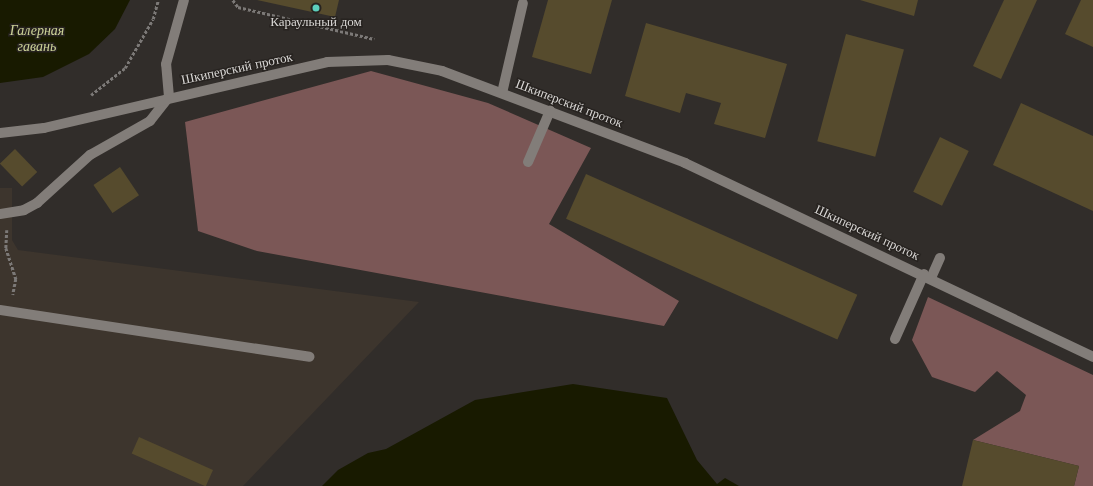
<!DOCTYPE html>
<meta charset="utf-8">
<style>
body{margin:0}
#map{position:relative;width:1093px;height:486px;overflow:hidden;background:#312d2a;font-family:"Libre Baskerville",serif}
div>[style]{position:absolute}
.built>*{inset:0;background:#3d352d}
.forest>*{inset:0;background:#7b5756}
.water>*{inset:0;background:#181a00}
.building>*{inset:0;background:#564b2d;transform-origin:0 0}
.path>*{height:2.5px;margin-top:-1.25px;transform-origin:0;background:repeating-linear-gradient(90deg,#7c7977 0 3px,transparent 0 5px)}
.service>*{height:10px;margin:-5px;padding:0 5px;transform-origin:5px;border-radius:5px;background:#827d79}
.minor>*{height:10px;margin:-5px;padding:0 5px;transform-origin:5px;border-radius:5px;background:#827d79}
.dots>*{width:11px;height:11px;translate:-50% -50%;box-sizing:border-box;border:2px solid #272320;border-radius:50%}
span{translate:-50% -50%;white-space:nowrap;text-align:center;line-height:1.15;-webkit-text-stroke:3px #272320;paint-order:stroke}
.poi-label{font-size:13px;color:#d9d7d5}
.street-label{font-size:13px;color:#d9d7d5}
.water-label{font-size:14px;color:#cdd398;font-style:italic}
</style>
<div id="map">
<div class="built">
<div style="clip-path:polygon(0 188px,12px 188px,12px 240px,18px 250px,419px 302px,243px 486px,0 486px)"></div>
</div>
<div class="forest">
<div style="clip-path:polygon(371px 71px,488px 103px,591px 148px,549px 224px,679px 301px,664px 326px,257px 251px,198px 231px,185px 122px)"></div>
<div style="clip-path:polygon(928px 297px,1093px 375px,1093px 486px,1074px 486px,1079px 466px,973px 440px,1020px 411px,1026px 395px,997px 371px,975px 392px,932px 377px,912px 340px)"></div>
</div>
<div class="water">
<div style="clip-path:polygon(0 0,130px 0,115px 29px,89px 54px,43px 77px,0 83px)"></div>
<div style="clip-path:polygon(573px 384px,667px 398px,697px 460px,717px 484px,725px 478px,739px 486px,322px 486px,338px 470px,368px 453px,386px 449px,475px 400px)"></div>
</div>
<div class="building">
<div style="clip-path:polygon(257px 0,339px 0,335px 17px)"></div>
<div style="clip-path:polygon(548px 0,612px 0,591px 74px,532px 57px)"></div>
<div style="clip-path:polygon(860px 0,918px 0,914px 16px)"></div>
<div style="clip-path:polygon(1004px 0,1037px 0,1001px 79px,973px 66px)"></div>
<div style="clip-path:polygon(1081px 0,1093px 0,1093px 47px,1065px 34px)"></div>
<div style="clip-path:polygon(646px 23px,787px 64px,765px 138px,714px 124px,721px 103px,686px 93px,680px 113px,625px 96px)"></div>
<div style="left:846px;top:34px;width:60px;height:111px;rotate:15deg"></div>
<div style="clip-path:polygon(1021px 103px,1093px 136px,1093px 211px,993px 165px)"></div>
<div style="left:940px;top:137px;width:32px;height:61px;rotate:26deg"></div>
<div style="left:15px;top:149px;width:32px;height:21px;rotate:46deg"></div>
<div style="left:120px;top:167px;width:34px;height:32px;rotate:56deg"></div>
<div style="left:586px;top:174px;width:297px;height:49px;rotate:24deg"></div>
<div style="left:139px;top:437px;width:81px;height:18px;rotate:24deg"></div>
<div style="clip-path:polygon(973px 440px,1079px 466px,1074px 486px,962px 486px)"></div>
</div>
<div class="path">
<div style="left:233px;top:0;width:9px;rotate:54deg"></div>
<div style="left:238px;top:7px;width:140px;rotate:13.2deg"></div>
<div style="left:91px;top:95px;width:43px;rotate:-38.5deg"></div>
<div style="left:125px;top:68px;width:56px;rotate:-60.3deg"></div>
<div style="left:153px;top:19px;width:20px;rotate:-75deg"></div>
<div style="left:7px;top:230px;width:18px;rotate:93deg"></div>
<div style="left:6px;top:248px;width:33px;rotate:72deg"></div>
<div style="left:16px;top:279px;width:16px;rotate:101deg"></div>
</div>
<div class="service">
<div style="left:502px;top:93px;width:92px;rotate:-76.9deg"></div>
<div style="left:528px;top:162px;width:56px;rotate:-66.7deg"></div>
<div style="left:0;top:214px;width:24px;rotate:-9deg"></div>
<div style="left:24px;top:210px;width:15px;rotate:-28deg"></div>
<div style="left:37px;top:203px;width:72px;rotate:-42.2deg"></div>
<div style="left:90px;top:155px;width:69px;rotate:-29.5deg"></div>
<div style="left:150px;top:121px;width:31px;rotate:-52deg"></div>
<div style="left:931px;top:278px;width:22px;rotate:-66deg"></div>
<div style="left:0;top:310px;width:313px;rotate:8.6deg"></div>
<div style="left:895px;top:339px;width:71px;rotate:-66deg"></div>
</div>
<div class="minor">
<div style="left:169px;top:97px;width:33px;rotate:-95deg"></div>
<div style="left:166px;top:64px;width:66px;rotate:-74.3deg"></div>
<div style="left:0;top:133px;width:44px;rotate:-6.5deg"></div>
<div style="left:44px;top:128px;width:291px;rotate:-13.1deg"></div>
<div style="left:327px;top:62px;width:61px;rotate:-1.9deg"></div>
<div style="left:388px;top:60px;width:55px;rotate:11.5deg"></div>
<div style="left:442px;top:71px;width:260px;rotate:20.7deg"></div>
<div style="left:685px;top:163px;width:452px;rotate:25.4deg"></div>
</div>
<div class="dots">
<div style="left:316px;top:8px;background:#5ccebb"></div>
</div>
<div class="poi-label">
<span style="left:316px;top:22px">Караульный дом</span>
</div>
<div class="street-label">
<span style="left:237px;top:69px;rotate:-12deg">Шкиперский проток</span>
<span style="left:569px;top:104px;rotate:21deg">Шкиперский проток</span>
<span style="left:867px;top:233px;rotate:25deg">Шкиперский проток</span>
</div>
<div class="water-label">
<span style="left:37px;top:38px">Галерная<br>гавань</span>
</div>
</div>
